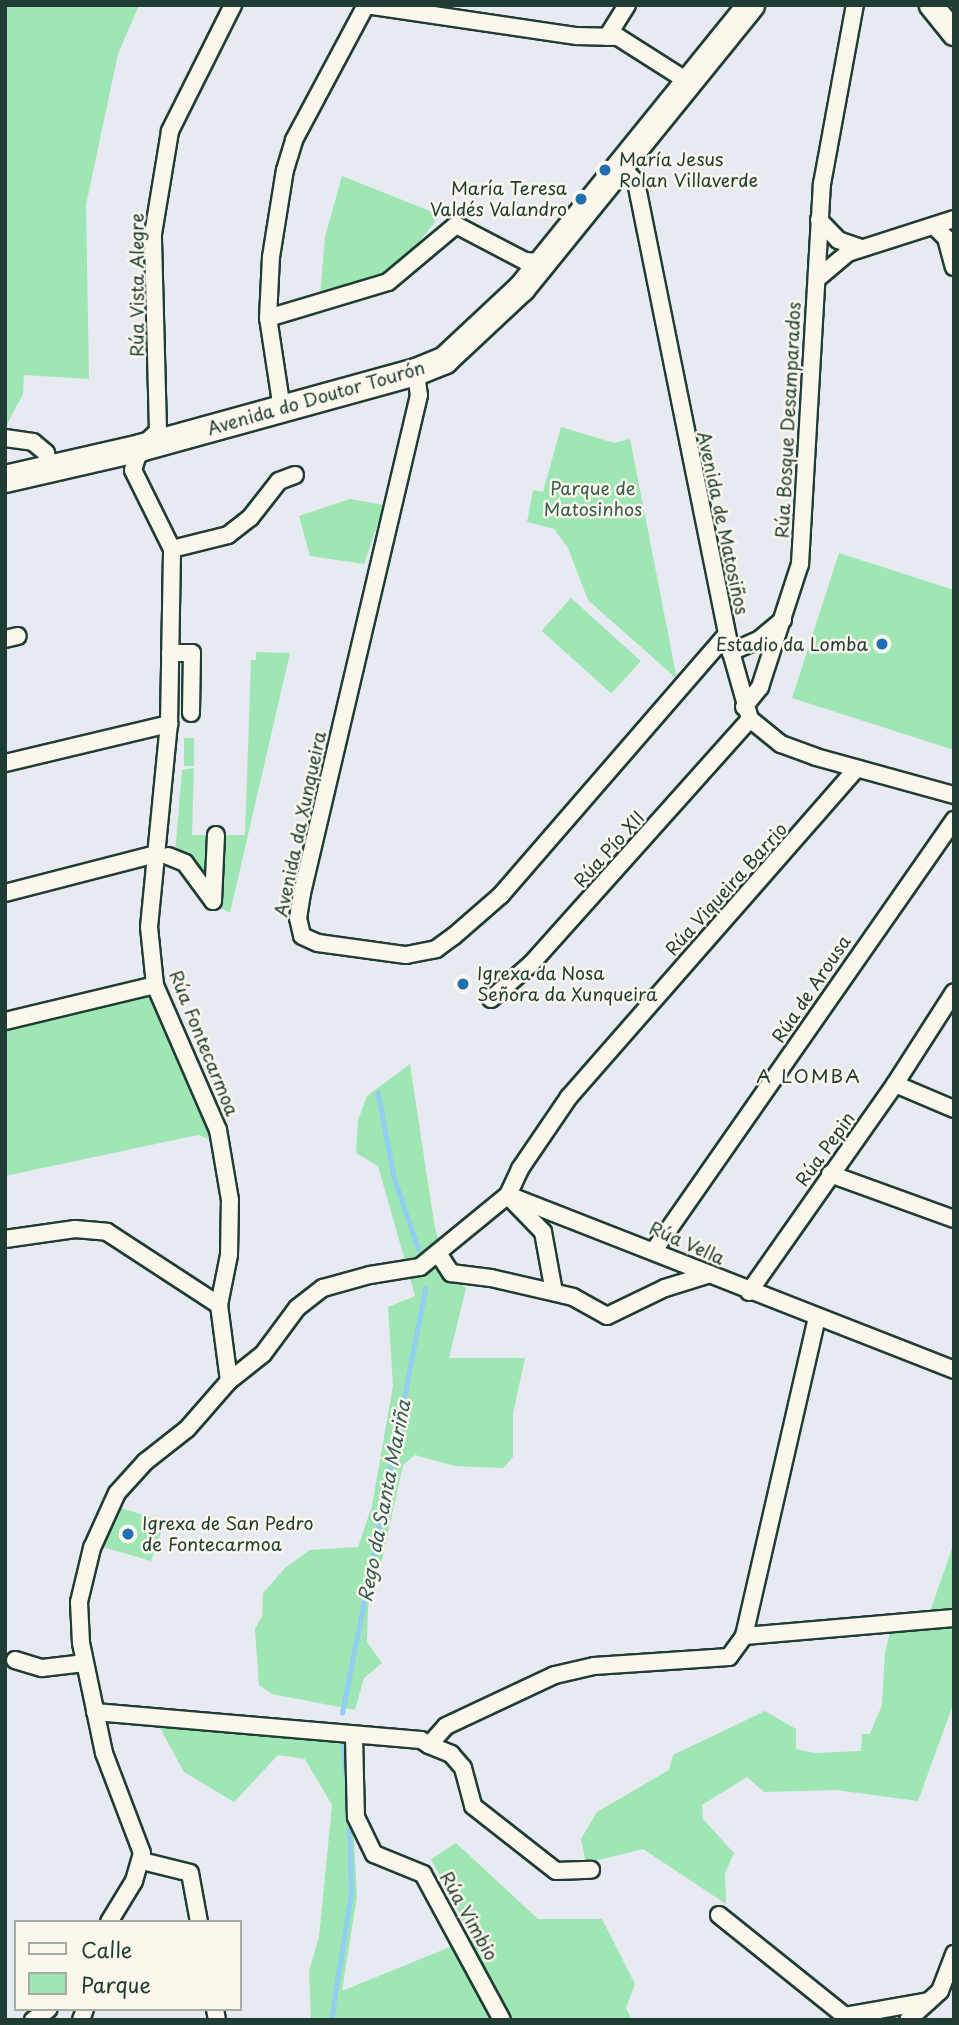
<!DOCTYPE html>
<meta charset="utf-8">
<style>
body{margin:0}
#map{position:relative;width:959px;height:2025px;overflow:hidden;background:#e8eaf1;font-family:"Playpen Sans",sans-serif}
div>[style]{position:absolute}
.green>*{inset:0;background:#9ee6b4;transform-origin:0 0}
.stream>*{height:4.5px;margin:-2.25px;padding:0 2.25px;transform-origin:2.25px;border-radius:2.25px;background:#92cef2}
.roads{filter:drop-shadow(2px 0 #1f3d34) drop-shadow(-2px 0 #1f3d34) drop-shadow(0 2px #1f3d34) drop-shadow(0 -2px #1f3d34)}
.street>*{height:16px;margin:-8px;padding:0 8px;transform-origin:8px;border-radius:8px;background:#fbf7ec}
.secondary>*{height:23px;margin:-11.5px;padding:0 11.5px;transform-origin:11.5px;border-radius:11.5px;background:#fbf7ec}
.primary>*{height:26px;margin:-13px;padding:0 13px;transform-origin:13px;border-radius:13px;background:#fbf7ec}
.dots>*{width:19px;height:19px;translate:-50% -50%;box-sizing:border-box;border:4px solid #fbf7ec;border-radius:50%}
span{translate:-50% -50%;white-space:nowrap;text-align:center;line-height:1.15;-webkit-text-stroke:5px #fbf7ec;paint-order:stroke}
.poi-label{font-size:18px;color:#1f3d34}
.left{translate:0 -50%;text-align:left}
.right{translate:-100% -50%;text-align:right}
.street-label{font-size:18px;color:#1f3d34}
.park-label{font-size:18px;color:#385f4e}
.neighbourhood-label{font-size:19px;color:#1f3d34;letter-spacing:2px}
.water-label{font-size:19px;color:#365a5a;font-style:italic}
.frame{position:absolute;inset:0;border:7px solid #1f3d34;pointer-events:none}
.legend{position:absolute;left:14px;top:1920px;width:228px;height:91px;box-sizing:border-box;background:#fbf7ec;border:2px solid #a3ada2;margin:0;padding:9px 12px;list-style:none;font-size:21px;color:#1f3d34}
.legend li{display:flex;align-items:center;gap:14px;height:35px}
.legend b{width:35px;border:2px solid #a3ada2}
</style>
<div id="map">
<div class="green">
<div style="clip-path:polygon(5px 5px,139px 5px,118px 54px,86px 205px,89px 379px,24px 375px,23px 394px,5px 428px)"></div>
<div style="clip-path:polygon(342px 176px,440px 215px,413px 250px,383px 275px,320px 297px,325px 237px)"></div>
<div style="clip-path:polygon(561px 427px,614px 443px,630px 439px,677px 679px,588px 600px,568px 548px,554px 529px,527px 522px,533px 490px,543px 492px)"></div>
<div style="clip-path:polygon(350px 499px,384px 505px,364px 564px,310px 556px,299px 516px)"></div>
<div style="clip-path:polygon(839px 553px,954px 590px,954px 750px,792px 698px)"></div>
<div style="left:571px;top:598px;width:94px;height:44px;rotate:42deg"></div>
<div style="clip-path:polygon(256px 652px,290px 653px,230px 913px,217px 906px,219px 835px,245px 835px,251px 660px,256px 660px)"></div>
<div style="left:184px;top:738px;width:10px;height:28px"></div>
<div style="clip-path:polygon(194px 768px,192px 835px,213px 835px,210px 894px,175px 854px,182px 770px)"></div>
<div style="clip-path:polygon(155px 985px,221px 1144px,198px 1135px,5px 1176px,5px 1021px)"></div>
<div style="clip-path:polygon(410px 1064px,435px 1229px,451px 1273px,466px 1288px,449px 1358px,525px 1358px,513px 1413px,513px 1457px,503px 1468px,455px 1466px,415px 1455px,403px 1465px,382px 1560px,372px 1574px,368px 1608px,367px 1642px,382px 1663px,364px 1678px,355px 1710px,272px 1694px,259px 1685px,255px 1629px,262px 1616px,263px 1593px,285px 1568px,310px 1550px,358px 1547px,372px 1506px,393px 1386px,388px 1307px,415px 1296px,378px 1166px,356px 1153px,358px 1120px,367px 1096px)"></div>
<div style="clip-path:polygon(115px 1506px,159px 1520px,157px 1524px,163px 1527px,151px 1561px,96px 1545px)"></div>
<div style="clip-path:polygon(954px 1543px,954px 1702px,918px 1801px,836px 1790px,764px 1792px,747px 1777px,702px 1805px,703px 1819px,734px 1853px,725px 1873px,726px 1904px,643px 1849px,586px 1863px,581px 1839px,597px 1812px,669px 1770px,673px 1755px,765px 1711px,796px 1729px,796px 1749px,815px 1753px,861px 1751px,862px 1734px,870px 1734px,882px 1705px,885px 1652px,892px 1624px,927px 1620px)"></div>
<div style="clip-path:polygon(153px 1715px,317px 1733px,349px 1747px,357px 1896px,342px 1991px,472px 1938px,431px 1859px,456px 1843px,538px 1919px,602px 1919px,635px 1984px,626px 2008px,632px 2020px,311px 2020px,309px 1971px,319px 1937px,332px 1805px,305px 1759px,278px 1755px,234px 1802px,184px 1772px)"></div>
</div>
<div class="stream">
<div style="left:378px;top:1092px;width:86px;rotate:79.3deg"></div>
<div style="left:394px;top:1177px;width:75px;rotate:71.3deg"></div>
<div style="left:342px;top:1713px;width:433px;rotate:-78.9deg"></div>
<div style="left:343px;top:1743px;width:50px;rotate:84.3deg"></div>
<div style="left:331px;top:2020px;width:130px;rotate:-81.1deg"></div>
<div style="left:351px;top:1892px;width:76px;rotate:-91.5deg"></div>
</div>
<div class="roads">
<div class="street">
<div style="left:366px;top:5px;width:213px;rotate:8.4deg"></div>
<div style="left:577px;top:36px;width:41px;rotate:1.4deg"></div>
<div style="left:618px;top:37px;width:82px;rotate:32.5deg"></div>
<div style="left:607px;top:37px;width:38px;rotate:-58deg"></div>
<div style="left:619px;top:165px;width:24px;rotate:45deg"></div>
<div style="left:636px;top:182px;width:480px;rotate:78.6deg"></div>
<div style="left:731px;top:652px;width:70px;rotate:74.2deg"></div>
<div style="left:750px;top:719px;width:40px;rotate:39deg"></div>
<div style="left:781px;top:744px;width:37px;rotate:20deg"></div>
<div style="left:816px;top:757px;width:143px;rotate:15.4deg"></div>
<div style="left:819px;top:220px;width:28px;rotate:46deg"></div>
<div style="left:838px;top:240px;width:24px;rotate:19deg"></div>
<div style="left:936px;top:228px;width:14px;rotate:45deg"></div>
<div style="left:946px;top:238px;width:30px;rotate:75deg"></div>
<div style="left:818px;top:278px;width:39px;rotate:-40deg"></div>
<div style="left:848px;top:253px;width:111px;rotate:-17.8deg"></div>
<div style="left:268px;top:318px;width:125px;rotate:-16.7deg"></div>
<div style="left:388px;top:282px;width:89px;rotate:-40deg"></div>
<div style="left:456px;top:225px;width:78px;rotate:27.6deg"></div>
<div style="left:525px;top:261px;width:14px;rotate:4deg"></div>
<div style="left:416px;top:372px;width:23px;rotate:83deg"></div>
<div style="left:419px;top:395px;width:512px;rotate:103.22deg"></div>
<div style="left:302px;top:893px;width:25px;rotate:99deg"></div>
<div style="left:298px;top:918px;width:18px;rotate:77deg"></div>
<div style="left:302px;top:936px;width:17px;rotate:24deg"></div>
<div style="left:318px;top:943px;width:89px;rotate:7.8deg"></div>
<div style="left:406px;top:955px;width:31px;rotate:-11deg"></div>
<div style="left:436px;top:949px;width:22px;rotate:-36deg"></div>
<div style="left:454px;top:936px;width:62px;rotate:-41.1deg"></div>
<div style="left:501px;top:895px;width:345px;rotate:-49.1deg"></div>
<div style="left:282px;top:409px;width:92px;rotate:-98.7deg"></div>
<div style="left:268px;top:318px;width:61px;rotate:-87.2deg"></div>
<div style="left:271px;top:257px;width:88px;rotate:-80.9deg"></div>
<div style="left:285px;top:170px;width:31px;rotate:-73deg"></div>
<div style="left:294px;top:140px;width:153px;rotate:-61.9deg"></div>
<div style="left:5px;top:438px;width:28px;rotate:8deg"></div>
<div style="left:33px;top:442px;width:17px;rotate:40deg"></div>
<div style="left:46px;top:453px;width:14px;rotate:78deg"></div>
<div style="left:172px;top:549px;width:58px;rotate:-14deg"></div>
<div style="left:228px;top:535px;width:28px;rotate:-38deg"></div>
<div style="left:250px;top:518px;width:47px;rotate:-51.9deg"></div>
<div style="left:279px;top:481px;width:17px;rotate:-21deg"></div>
<div style="left:5px;top:639px;width:13px;rotate:-13deg"></div>
<div style="left:731px;top:652px;width:32px;rotate:-24deg"></div>
<div style="left:760px;top:639px;width:30px;rotate:-40deg"></div>
<div style="left:170px;top:653px;width:22px"></div>
<div style="left:192px;top:653px;width:60px;rotate:91deg"></div>
<div style="left:744px;top:707px;width:26px;rotate:-51deg"></div>
<div style="left:760px;top:687px;width:129px;rotate:-72deg"></div>
<div style="left:800px;top:564px;width:381px;rotate:-86.7deg"></div>
<div style="left:822px;top:184px;width:182px;rotate:-79.6deg"></div>
<div style="left:5px;top:763px;width:169px;rotate:-13.4deg"></div>
<div style="left:168px;top:856px;width:18px;rotate:22deg"></div>
<div style="left:185px;top:863px;width:47px;rotate:53.6deg"></div>
<div style="left:213px;top:901px;width:66px;rotate:-87.4deg"></div>
<div style="left:5px;top:893px;width:156px;rotate:-14.5deg"></div>
<div style="left:491px;top:999px;width:53px;rotate:-41.2deg"></div>
<div style="left:531px;top:964px;width:329px;rotate:-48.2deg"></div>
<div style="left:5px;top:1021px;width:154px;rotate:-13.5deg"></div>
<div style="left:895px;top:1084px;width:64px;rotate:23deg"></div>
<div style="left:830px;top:1174px;width:132px;rotate:19.9deg"></div>
<div style="left:508px;top:1195px;width:479px;rotate:21.4deg"></div>
<div style="left:509px;top:1197px;width:49px;rotate:45.8deg"></div>
<div style="left:543px;top:1232px;width:61px;rotate:79.6deg"></div>
<div style="left:5px;top:1239px;width:71px;rotate:-8.1deg"></div>
<div style="left:75px;top:1229px;width:32px;rotate:5deg"></div>
<div style="left:107px;top:1232px;width:134px;rotate:33.1deg"></div>
<div style="left:655px;top:1249px;width:523px;rotate:-55.12deg"></div>
<div style="left:438px;top:1253px;width:24px;rotate:57deg"></div>
<div style="left:451px;top:1273px;width:40px;rotate:7.1deg"></div>
<div style="left:491px;top:1278px;width:84px;rotate:13deg"></div>
<div style="left:573px;top:1297px;width:39px;rotate:29deg"></div>
<div style="left:607px;top:1316px;width:64px;rotate:-25.8deg"></div>
<div style="left:665px;top:1288px;width:47px;rotate:-17.3deg"></div>
<div style="left:749px;top:1292px;width:254px;rotate:-54.9deg"></div>
<div style="left:895px;top:1084px;width:109px;rotate:-57.3deg"></div>
<div style="left:229px;top:1381px;width:43px;rotate:-38.5deg"></div>
<div style="left:263px;top:1354px;width:57px;rotate:-53.5deg"></div>
<div style="left:297px;top:1308px;width:33px;rotate:-38deg"></div>
<div style="left:323px;top:1288px;width:49px;rotate:-15.5deg"></div>
<div style="left:370px;top:1275px;width:51px;rotate:-9.1deg"></div>
<div style="left:420px;top:1267px;width:114px;rotate:-39.3deg"></div>
<div style="left:508px;top:1195px;width:29px;rotate:-65deg"></div>
<div style="left:520px;top:1169px;width:87px;rotate:-55.8deg"></div>
<div style="left:569px;top:1097px;width:436px;rotate:-48.8deg"></div>
<div style="left:744px;top:1636px;width:211px;rotate:-4.9deg"></div>
<div style="left:15px;top:1660px;width:28px;rotate:17deg"></div>
<div style="left:42px;top:1668px;width:43px;rotate:-6.6deg"></div>
<div style="left:95px;top:1712px;width:327px;rotate:4.9deg"></div>
<div style="left:421px;top:1740px;width:9px;rotate:32deg"></div>
<div style="left:429px;top:1745px;width:25px;rotate:-48deg"></div>
<div style="left:446px;top:1726px;width:120px;rotate:-25.1deg"></div>
<div style="left:555px;top:1675px;width:40px;rotate:-13deg"></div>
<div style="left:594px;top:1666px;width:135px;rotate:-3.8deg"></div>
<div style="left:729px;top:1657px;width:26px;rotate:-54deg"></div>
<div style="left:744px;top:1636px;width:326px;rotate:-77.1deg"></div>
<div style="left:354px;top:1737px;width:80px;rotate:88.6deg"></div>
<div style="left:356px;top:1817px;width:41px;rotate:64.1deg"></div>
<div style="left:374px;top:1854px;width:53px;rotate:22.2deg"></div>
<div style="left:423px;top:1874px;width:166px;rotate:61.6deg"></div>
<div style="left:429px;top:1745px;width:24px;rotate:22deg"></div>
<div style="left:451px;top:1754px;width:18px;rotate:49deg"></div>
<div style="left:463px;top:1768px;width:39px;rotate:75deg"></div>
<div style="left:473px;top:1806px;width:105px;rotate:38.1deg"></div>
<div style="left:556px;top:1871px;width:35px;rotate:-2deg"></div>
<div style="left:142px;top:1861px;width:49px;rotate:14deg"></div>
<div style="left:190px;top:1873px;width:50px;rotate:79.6deg"></div>
<div style="left:719px;top:1915px;width:161px;rotate:38.7deg"></div>
<div style="left:845px;top:2016px;width:85px;rotate:-10.1deg"></div>
<div style="left:109px;top:1922px;width:48px;rotate:-58.6deg"></div>
<div style="left:134px;top:1881px;width:29px;rotate:-74deg"></div>
<div style="left:142px;top:1853px;width:107px;rotate:-110.8deg"></div>
<div style="left:104px;top:1753px;width:112px;rotate:-101.8deg"></div>
<div style="left:81px;top:1643px;width:41px;rotate:-92.8deg"></div>
<div style="left:79px;top:1602px;width:56px;rotate:-76.5deg"></div>
<div style="left:92px;top:1548px;width:60px;rotate:-65.6deg"></div>
<div style="left:117px;top:1493px;width:42px;rotate:-47.9deg"></div>
<div style="left:145px;top:1462px;width:53px;rotate:-38.2deg"></div>
<div style="left:187px;top:1429px;width:64px;rotate:-48.8deg"></div>
<div style="left:229px;top:1381px;width:77px;rotate:-97.5deg"></div>
<div style="left:219px;top:1305px;width:51px;rotate:-78.7deg"></div>
<div style="left:229px;top:1255px;width:55px;rotate:-89deg"></div>
<div style="left:230px;top:1200px;width:71px;rotate:-99.7deg"></div>
<div style="left:218px;top:1130px;width:158px;rotate:-113.5deg"></div>
<div style="left:155px;top:985px;width:58px;rotate:-95.9deg"></div>
<div style="left:149px;top:927px;width:204px;rotate:-84.4deg"></div>
<div style="left:169px;top:724px;width:175px;rotate:-89deg"></div>
<div style="left:172px;top:549px;width:88px;rotate:-116.3deg"></div>
<div style="left:133px;top:470px;width:23px;rotate:-72deg"></div>
<div style="left:140px;top:448px;width:25px;rotate:-43deg"></div>
<div style="left:158px;top:431px;width:197px;rotate:-91.5deg"></div>
<div style="left:153px;top:234px;width:104px;rotate:-80.6deg"></div>
<div style="left:170px;top:131px;width:141px;rotate:-63.4deg"></div>
<div style="left:215px;top:2009px;width:11px;rotate:80deg"></div>
<div style="left:33px;top:2020px;width:19px;rotate:-35deg"></div>
<div style="left:81px;top:2020px;width:12px;rotate:-70deg"></div>
<div style="left:908px;top:2020px;width:43px;rotate:-42.2deg"></div>
<div style="left:940px;top:1991px;width:40px;rotate:-69deg"></div>
</div>
<div class="secondary">
<div style="left:931px;top:5px;width:36px;rotate:51deg"></div>
</div>
<div class="primary">
<div style="left:5px;top:479px;width:139px;rotate:-12.9deg"></div>
<div style="left:140px;top:448px;width:286px;rotate:-15.4deg"></div>
<div style="left:416px;top:372px;width:31px;rotate:-22deg"></div>
<div style="left:445px;top:360px;width:105px;rotate:-43.1deg"></div>
<div style="left:522px;top:288px;width:364px;rotate:-51deg"></div>
</div>
</div>
<div class="dots">
<div style="left:605px;top:170px;background:#1f6fb2"></div>
<div style="left:581px;top:199px;background:#1f6fb2"></div>
<div style="left:882px;top:644px;background:#1f6fb2"></div>
<div style="left:463px;top:984px;background:#1f6fb2"></div>
<div style="left:128px;top:1534px;background:#1f6fb2"></div>
</div>
<div class="poi-label">
<span class="left" style="left:619px;top:170px">María Jesus<br>Rolan Villaverde</span>
<span class="right" style="left:567px;top:199px">María Teresa<br>Valdés Valandro</span>
<span class="right" style="left:868px;top:644px">Estadio da Lomba</span>
<span class="left" style="left:477px;top:984px">Igrexa da Nosa<br>Señora da Xunqueira</span>
<span class="left" style="left:142px;top:1534px">Igrexa de San Pedro<br>de Fontecarmoa</span>
</div>
<div class="street-label">
<span style="left:137px;top:285px;rotate:-90deg">Rúa Vista Alegre</span>
<span style="left:316px;top:398px;rotate:-16deg">Avenida do Doutor Tourón</span>
<span style="left:788px;top:420px;rotate:-87deg">Rúa Bosque Desamparados</span>
<span style="left:723px;top:523px;rotate:78deg">Avenida de Matosiños</span>
<span style="left:300px;top:824px;rotate:-78deg">Avenida da Xunqueira</span>
<span style="left:609px;top:849px;rotate:-48deg">Rúa Pío XII</span>
<span style="left:726px;top:889px;rotate:-48deg">Rúa Viqueira Barrio</span>
<span style="left:811px;top:989px;rotate:-56deg">Rúa de Arousa</span>
<span style="left:204px;top:1043px;rotate:68deg">Rúa Fontecarmoa</span>
<span style="left:825px;top:1149px;rotate:-54deg">Rúa Pepin</span>
<span style="left:687px;top:1243px;rotate:24deg">Rúa Vella</span>
<span style="left:469px;top:1916px;rotate:61deg">Rúa Vimbio</span>
</div>
<div class="park-label">
<span style="left:593px;top:499px">Parque de<br>Matosinhos</span>
</div>
<div class="neighbourhood-label">
<span style="left:809px;top:1076px">A LOMBA</span>
</div>
<div class="water-label">
<span style="left:384px;top:1501px;rotate:-79deg">Rego da Santa Mariña</span>
</div>
<div class="frame"></div>
<ul class="legend">
<li><b style="height:9px;background:#fbf7ec"></b>Calle</li>
<li><b style="height:19px;background:#9ee6b4"></b>Parque</li>
</ul>
</div>
